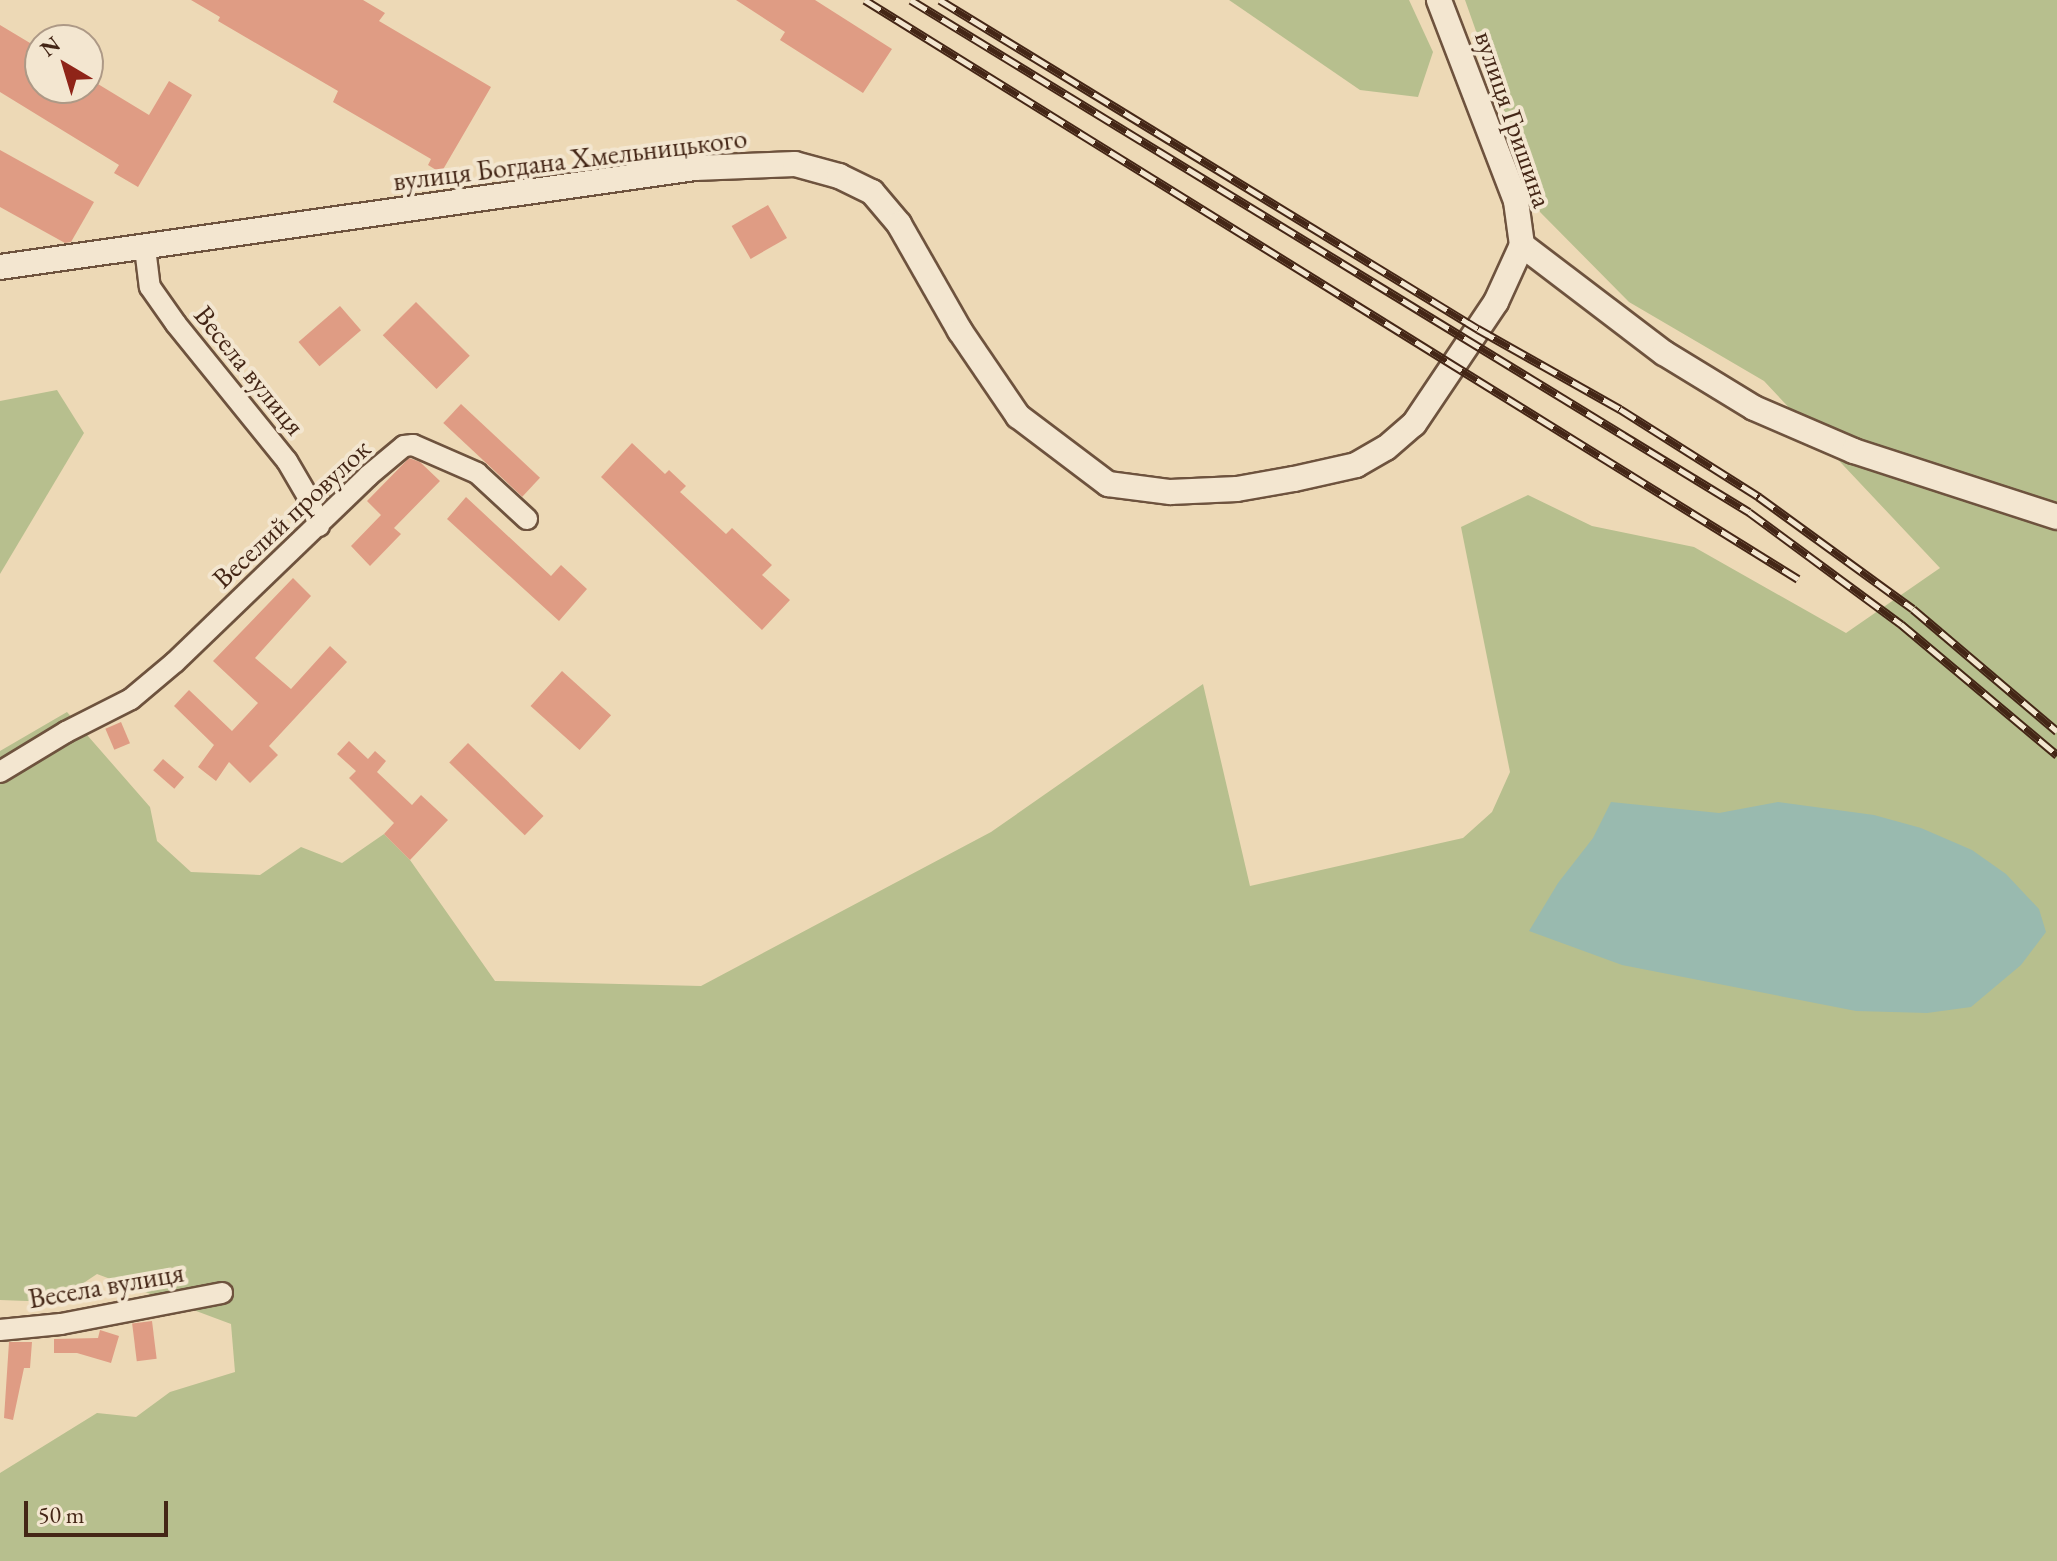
<!DOCTYPE html>
<meta charset="utf-8">
<style>
body{margin:0}
#map{position:relative;width:2057px;height:1561px;overflow:hidden;background:#edd9b6;font-family:"EB Garamond",serif}
div>[style]{position:absolute}
.green>*{inset:0;background:#b7bf8e}
.water>*{inset:0;background:#99baaf}
.building>*{inset:0;background:#df9c84;transform-origin:0 0}
.roads{filter:drop-shadow(2px 0 #6e533e) drop-shadow(-2px 0 #6e533e) drop-shadow(0 2px #6e533e) drop-shadow(0 -2px #6e533e)}
.minor>*{height:20px;margin:-10px;padding:0 10px;transform-origin:10px;border-radius:10px;background:#f3e6d0}
.tertiary>*{height:24px;margin:-12px;padding:0 12px;transform-origin:12px;border-radius:12px;background:#f3e6d0}
.rail>*{height:9px;margin-top:-4.5px;transform-origin:0;background:repeating-linear-gradient(90deg,#f3e6d0 0 18px,#442616 0 36px);box-sizing:border-box;border-block:2px solid #442616}
span{translate:-50% -50%;white-space:nowrap;text-align:center;line-height:1.15;-webkit-text-stroke:8px #f3e6d0;paint-order:stroke}
.street-label{font-size:28px;color:#442616}
.north{position:absolute;left:24px;top:24px;width:80px;height:80px;box-sizing:border-box;background:#f3e6d0;border:2px solid #ad9986;border-radius:50%;rotate:322deg;font-size:22px;font-weight:700;line-height:32px;text-align:center;color:#442616}
.north::after{content:'';display:block;margin:auto;width:28px;height:36px;background:#8f2418;clip-path:polygon(50% 0,100% 100%,50% 72%,0 100%)}
.scale{position:absolute;left:24px;top:1501px;width:144px;height:36px;box-sizing:border-box;border:4px solid #442616;border-top:0;padding-left:10px;font-size:24px;line-height:28px;white-space:nowrap;color:#442616;-webkit-text-stroke:6px #f3e6d0;paint-order:stroke}
</style>
<div id="map">
<div class="green">
<div style="clip-path:polygon(1229px 0,1409px 0,1433px 52px,1418px 97px,1360px 90px)"></div>
<div style="clip-path:polygon(1465px 0,2057px 0,2057px 1561px,0 1561px,0 1473px,97px 1413px,136px 1417px,170px 1392px,235px 1372px,231px 1324px,97px 1274px,55px 1302px,0 1300px,0 751px,67px 712px,150px 807px,157px 841px,191px 872px,260px 875px,301px 847px,342px 863px,384px 834px,410px 860px,495px 981px,701px 986px,991px 832px,1203px 684px,1250px 886px,1463px 838px,1492px 812px,1510px 772px,1461px 527px,1528px 495px,1592px 526px,1694px 547px,1846px 633px,1940px 568px,1764px 381px,1629px 302px,1540px 212px)"></div>
<div style="clip-path:polygon(57px 390px,84px 433px,0 574px,0 401px)"></div>
</div>
<div class="water">
<div style="clip-path:polygon(1611px 802px,1719px 813px,1778px 802px,1874px 815px,1921px 828px,1972px 850px,2006px 874px,2039px 909px,2046px 932px,2021px 965px,1971px 1007px,1927px 1013px,1856px 1011px,1622px 965px,1529px 931px,1558px 883px,1593px 838px)"></div>
</div>
<div class="building">
<div style="clip-path:polygon(191px 0,363px 0,385px 13px,379px 21px,491px 87px,441px 173px,428px 165px,431px 159px,333px 102px,338px 91px,218px 21px,220px 17px)"></div>
<div style="clip-path:polygon(736px 0,815px 0,892px 49px,863px 93px,780px 40px,785px 32px)"></div>
<div style="clip-path:polygon(0 25px,40px 49px,40px 88px,88px 88px,88px 78px,149px 115px,169px 81px,192px 95px,138px 187px,114px 173px,119px 165px,0 92px)"></div>
<div style="clip-path:polygon(0 150px,94px 202px,71px 242px,65px 243px,0 207px)"></div>
<div style="left:768px;top:205px;width:38px;height:42px;rotate:60deg"></div>
<div style="left:416px;top:302px;width:76px;height:47px;rotate:45deg"></div>
<div style="left:340px;top:306px;width:32px;height:55px;rotate:49deg"></div>
<div style="left:461px;top:404px;width:108px;height:26px;rotate:43deg"></div>
<div style="clip-path:polygon(632px 443px,665px 474px,669px 470px,686px 486px,680px 492px,726px 534px,732px 528px,772px 565px,762px 575px,790px 600px,762px 630px,601px 477px)"></div>
<div style="clip-path:polygon(409px 458px,420px 462px,440px 481px,394px 528px,401px 534px,370px 566px,351px 546px,381px 515px,367px 501px)"></div>
<div style="clip-path:polygon(466px 497px,551px 576px,561px 565px,587px 589px,559px 621px,447px 519px)"></div>
<div style="clip-path:polygon(293px 578px,311px 596px,255px 658px,291px 689px,330px 646px,347px 662px,269px 746px,278px 755px,250px 783px,229px 762px,216px 781px,198px 767px,214px 745px,174px 706px,189px 690px,232px 731px,258px 703px,213px 661px)"></div>
<div style="left:562px;top:671px;width:66px;height:47px;rotate:42deg"></div>
<div style="left:121px;top:722px;width:23px;height:17px;rotate:67deg"></div>
<div style="clip-path:polygon(349px 741px,368px 759px,375px 751px,386px 761px,377px 772px,412px 805px,421px 795px,448px 820px,410px 860px,384px 834px,394px 823px,349px 778px,356px 771px,337px 754px)"></div>
<div style="left:468px;top:743px;width:105px;height:27px;rotate:44deg"></div>
<div style="left:163px;top:759px;width:28px;height:15px;rotate:41deg"></div>
<div style="left:152px;top:1321px;width:38px;height:20px;rotate:83deg"></div>
<div style="clip-path:polygon(100px 1330px,119px 1336px,111px 1363px,77px 1353px,54px 1353px,54px 1339px,98px 1338px)"></div>
<div style="clip-path:polygon(9px 1342px,32px 1342px,30px 1368px,24px 1368px,13px 1420px,4px 1418px)"></div>
</div>
<div class="roads">
<div class="minor">
<div style="left:145px;top:248px;width:39px;rotate:83deg"></div>
<div style="left:150px;top:287px;width:45px;rotate:54.9deg"></div>
<div style="left:176px;top:324px;width:176px;rotate:51deg"></div>
<div style="left:287px;top:461px;width:42px;rotate:59.7deg"></div>
<div style="left:308px;top:497px;width:31px;rotate:69deg"></div>
<div style="left:0;top:772px;width:77px;rotate:-31.2deg"></div>
<div style="left:66px;top:732px;width:73px;rotate:-26.9deg"></div>
<div style="left:131px;top:699px;width:57px;rotate:-40.1deg"></div>
<div style="left:175px;top:662px;width:268px;rotate:-43.9deg"></div>
<div style="left:368px;top:476px;width:47px;rotate:-39.8deg"></div>
<div style="left:404px;top:446px;width:9px;rotate:-6deg"></div>
<div style="left:413px;top:445px;width:70px;rotate:23.6deg"></div>
<div style="left:477px;top:473px;width:68px;rotate:42.6deg"></div>
<div style="left:0;top:1330px;width:61px;rotate:-5.6deg"></div>
<div style="left:61px;top:1324px;width:164px;rotate:-10.9deg"></div>
</div>
<div class="tertiary">
<div style="left:1522px;top:245px;width:178px;rotate:37.3deg"></div>
<div style="left:1664px;top:353px;width:105px;rotate:31.4deg"></div>
<div style="left:1754px;top:408px;width:109px;rotate:23.3deg"></div>
<div style="left:1854px;top:451px;width:213px;rotate:18deg"></div>
<div style="left:0;top:267px;width:702px;rotate:-8.11deg"></div>
<div style="left:695px;top:168px;width:100px;rotate:-2.3deg"></div>
<div style="left:795px;top:164px;width:46px;rotate:15.3deg"></div>
<div style="left:839px;top:176px;width:37px;rotate:26deg"></div>
<div style="left:872px;top:192px;width:42px;rotate:49.8deg"></div>
<div style="left:899px;top:224px;width:123px;rotate:60.3deg"></div>
<div style="left:960px;top:331px;width:103px;rotate:55.7deg"></div>
<div style="left:1018px;top:416px;width:113px;rotate:37.1deg"></div>
<div style="left:1108px;top:484px;width:63px;rotate:7.4deg"></div>
<div style="left:1170px;top:492px;width:67px;rotate:-2.6deg"></div>
<div style="left:1237px;top:489px;width:58px;rotate:-10deg"></div>
<div style="left:1294px;top:479px;width:64px;rotate:-12.7deg"></div>
<div style="left:1356px;top:465px;width:34px;rotate:-30deg"></div>
<div style="left:1386px;top:448px;width:37px;rotate:-41deg"></div>
<div style="left:1414px;top:424px;width:147px;rotate:-56.1deg"></div>
<div style="left:1496px;top:302px;width:63px;rotate:-65.5deg"></div>
<div style="left:1522px;top:245px;width:44px;rotate:-97.8deg"></div>
<div style="left:1516px;top:201px;width:215px;rotate:-111deg"></div>
</div>
</div>
<div class="rail">
<div style="left:865px;top:0;width:1098px;rotate:31.82deg"></div>
<div style="left:911px;top:0;width:982px;rotate:31.42deg"></div>
<div style="left:1749px;top:512px;width:189px;rotate:36.4deg"></div>
<div style="left:1901px;top:624px;width:204px;rotate:40deg"></div>
<div style="left:940px;top:0;width:631px;rotate:31.45deg"></div>
<div style="left:1478px;top:329px;width:163px;rotate:29.4deg"></div>
<div style="left:1620px;top:409px;width:165px;rotate:32.3deg"></div>
<div style="left:1759px;top:497px;width:190px;rotate:36deg"></div>
<div style="left:1913px;top:609px;width:189px;rotate:40.3deg"></div>
</div>
<div class="street-label">
<span style="left:1514px;top:119px;rotate:71deg">вулиця Гришина</span>
<span style="left:570px;top:159px;rotate:-7deg">вулиця Богдана Хмельницького</span>
<span style="left:250px;top:370px;rotate:51deg">Весела вулиця</span>
<span style="left:291px;top:513px;rotate:-43deg">Веселий провулок</span>
<span style="left:106px;top:1285px;rotate:-10deg">Весела вулиця</span>
</div>
<div class="north">N</div>
<div class="scale">50 m</div>
</div>
